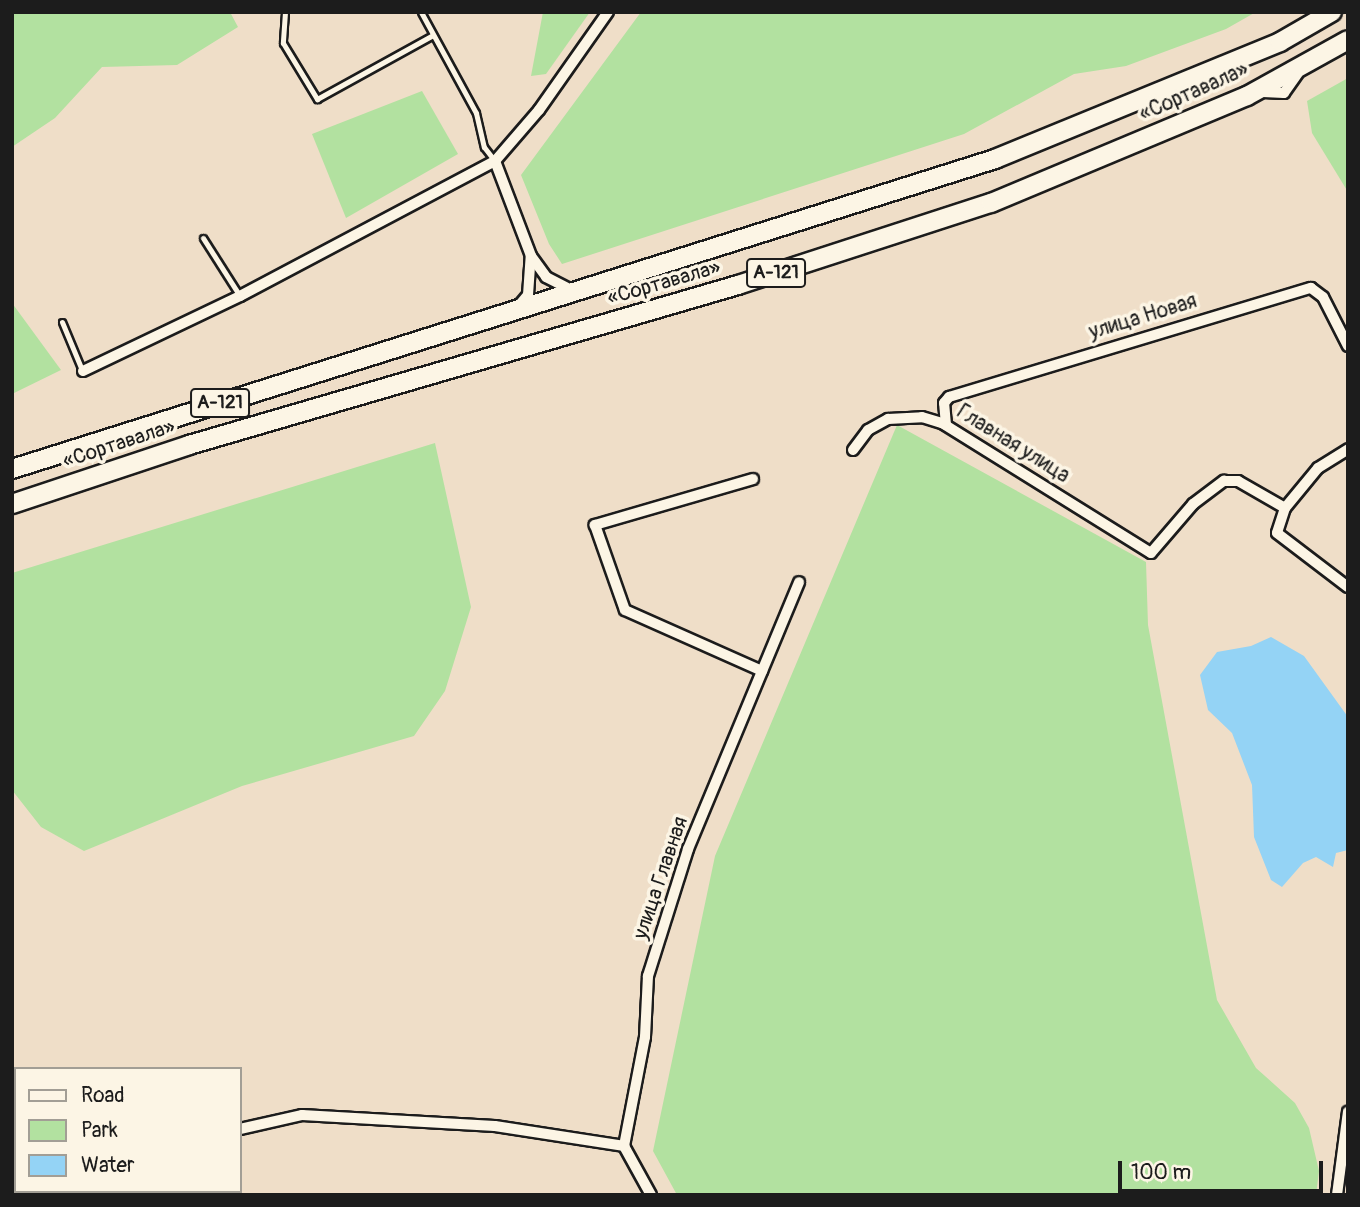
<!DOCTYPE html>
<meta charset="utf-8">
<style>
body{margin:0}
#map{position:relative;width:1360px;height:1207px;overflow:hidden;background:#efdec8;font-family:Pangolin,sans-serif}
div>[style]{position:absolute}
.green>*{inset:0;background:#b2e1a0}
.water>*{inset:0;background:#94d3f5}
.roads{filter:drop-shadow(2px 0 #1c1c1c) drop-shadow(-2px 0 #1c1c1c) drop-shadow(0 2px #1c1c1c) drop-shadow(0 -2px #1c1c1c)}
.service>*{height:5px;margin:-2.5px;padding:0 2.5px;transform-origin:2.5px;border-radius:2.5px;background:#fcf5e5}
.minor>*{height:10px;margin:-5px;padding:0 5px;transform-origin:5px;border-radius:5px;background:#fcf5e5}
.trunk>*{height:18px;margin:-9px;padding:0 9px;transform-origin:9px;border-radius:9px;background:#fcf5e5}
span{translate:-50% -50%;white-space:nowrap;text-align:center;line-height:1.15;-webkit-text-stroke:7px #fcf5e5;paint-order:stroke}
.shield-label span{padding:2px 5px;background:#fcf5e5;border:2px solid;border-radius:5px;-webkit-text-stroke-width:0}
.shield-label{font-size:19px;color:#1c1c1c;font-weight:700}
.street-label{font-size:21px;color:#1c1c1c}
.frame{position:absolute;inset:0;border:14px solid #1c1c1c;pointer-events:none}
.legend{position:absolute;left:14px;top:1067px;width:228px;height:126px;box-sizing:border-box;background:#fcf5e5;border:2px solid #a29e95;margin:0;padding:9px 12px;list-style:none;font-size:21px;color:#1c1c1c}
.legend li{display:flex;align-items:center;gap:14px;height:35px}
.legend b{width:35px;border:2px solid #a29e95}
.scale{position:absolute;left:1118px;top:1161px;width:205px;height:32px;box-sizing:border-box;border:4px solid #1c1c1c;border-top:0;padding-left:9px;font-size:21px;line-height:24px;white-space:nowrap;color:#1c1c1c;-webkit-text-stroke:5px #fcf5e5;paint-order:stroke}
</style>
<div id="map">
<div class="green">
<div style="clip-path:polygon(12px 12px,230px 12px,238px 27px,177px 65px,102px 67px,55px 118px,12px 147px)"></div>
<div style="clip-path:polygon(543px 12px,590px 12px,546px 74px,531px 76px)"></div>
<div style="clip-path:polygon(641px 12px,1256px 12px,1226px 29px,1126px 66px,1074px 74px,964px 134px,562px 264px,549px 244px,521px 175px)"></div>
<div style="clip-path:polygon(1348px 78px,1348px 192px,1312px 133px,1307px 101px)"></div>
<div style="clip-path:polygon(422px 91px,458px 154px,346px 218px,312px 134px)"></div>
<div style="clip-path:polygon(12px 303px,61px 370px,12px 394px)"></div>
<div style="clip-path:polygon(897px 425px,1146px 562px,1148px 625px,1217px 1000px,1256px 1068px,1295px 1103px,1309px 1128px,1319px 1171px,1316px 1195px,677px 1195px,653px 1151px,715px 856px)"></div>
<div style="clip-path:polygon(435px 443px,471px 607px,445px 691px,414px 736px,242px 786px,84px 851px,41px 827px,12px 790px,12px 573px)"></div>
</div>
<div class="water">
<div style="clip-path:polygon(1271px 637px,1304px 656px,1348px 717px,1348px 850px,1336px 853px,1333px 867px,1316px 857px,1303px 863px,1282px 887px,1271px 880px,1254px 837px,1252px 785px,1232px 733px,1208px 710px,1200px 675px,1217px 652px,1251px 646px)"></div>
</div>
<div class="roads">
<div class="service">
<div style="left:285px;top:12px;width:31px;rotate:94deg"></div>
<div style="left:283px;top:43px;width:66px;rotate:58.7deg"></div>
<div style="left:317px;top:99px;width:132px;rotate:-28.9deg"></div>
<div style="left:421px;top:12px;width:115px;rotate:61.4deg"></div>
<div style="left:476px;top:113px;width:35px;rotate:77deg"></div>
<div style="left:484px;top:147px;width:18px;rotate:52deg"></div>
<div style="left:203px;top:238px;width:69px;rotate:57.5deg"></div>
<div style="left:62px;top:322px;width:52px;rotate:67.4deg"></div>
</div>
<div class="minor">
<div style="left:1263px;top:92px;width:21px;rotate:3deg"></div>
<div style="left:1284px;top:93px;width:24px;rotate:-55deg"></div>
<div style="left:495px;top:161px;width:102px;rotate:69.2deg"></div>
<div style="left:531px;top:256px;width:26px;rotate:54deg"></div>
<div style="left:546px;top:277px;width:30px;rotate:27deg"></div>
<div style="left:517px;top:308px;width:17px;rotate:-50deg"></div>
<div style="left:528px;top:295px;width:39px;rotate:-86deg"></div>
<div style="left:83px;top:371px;width:174px;rotate:-25.5deg"></div>
<div style="left:240px;top:296px;width:289px;rotate:-27.9deg"></div>
<div style="left:495px;top:161px;width:67px;rotate:-49.2deg"></div>
<div style="left:539px;top:110px;width:120px;rotate:-54.9deg"></div>
<div style="left:946px;top:425px;width:22px;rotate:-95deg"></div>
<div style="left:944px;top:403px;width:8px;rotate:-50deg"></div>
<div style="left:949px;top:397px;width:378px;rotate:-16.8deg"></div>
<div style="left:1311px;top:288px;width:15px;rotate:37deg"></div>
<div style="left:1323px;top:297px;width:55px;rotate:63deg"></div>
<div style="left:853px;top:450px;width:25px;rotate:-53deg"></div>
<div style="left:868px;top:430px;width:23px;rotate:-29deg"></div>
<div style="left:888px;top:419px;width:34px;rotate:-3deg"></div>
<div style="left:922px;top:417px;width:21px;rotate:17deg"></div>
<div style="left:942px;top:423px;width:246px;rotate:31.9deg"></div>
<div style="left:1151px;top:553px;width:65px;rotate:-49.4deg"></div>
<div style="left:1193px;top:504px;width:39px;rotate:-37deg"></div>
<div style="left:1224px;top:481px;width:14px"></div>
<div style="left:1238px;top:481px;width:54px;rotate:29.9deg"></div>
<div style="left:1285px;top:508px;width:52px;rotate:-50.5deg"></div>
<div style="left:1318px;top:468px;width:36px;rotate:-32deg"></div>
<div style="left:753px;top:479px;width:165px;rotate:163.8deg"></div>
<div style="left:595px;top:525px;width:90px;rotate:70.6deg"></div>
<div style="left:625px;top:610px;width:150px;rotate:24deg"></div>
<div style="left:1285px;top:508px;width:26px;rotate:108deg"></div>
<div style="left:1277px;top:533px;width:89px;rotate:37.3deg"></div>
<div style="left:240px;top:1129px;width:64px;rotate:-12.7deg"></div>
<div style="left:302px;top:1115px;width:193px;rotate:3.3deg"></div>
<div style="left:495px;top:1126px;width:131px;rotate:8.8deg"></div>
<div style="left:38px;top:1195px;width:10px;rotate:-24deg"></div>
<div style="left:651px;top:1195px;width:56px;rotate:-118.9deg"></div>
<div style="left:624px;top:1146px;width:111px;rotate:-79.1deg"></div>
<div style="left:645px;top:1037px;width:61px;rotate:-87.2deg"></div>
<div style="left:648px;top:976px;width:133px;rotate:-72.5deg"></div>
<div style="left:688px;top:849px;width:289px;rotate:-67.4deg"></div>
<div style="left:1337px;top:1195px;width:84px;rotate:-82.5deg"></div>
</div>
<div class="trunk">
<div style="left:12px;top:469px;width:1031px;rotate:-17.5deg"></div>
<div style="left:995px;top:159px;width:308px;rotate:-22.3deg"></div>
<div style="left:1280px;top:42px;width:60px;rotate:-30deg"></div>
<div style="left:12px;top:504px;width:187px;rotate:-18.4deg"></div>
<div style="left:189px;top:445px;width:572px;rotate:-16.25deg"></div>
<div style="left:738px;top:285px;width:266px;rotate:-18deg"></div>
<div style="left:991px;top:203px;width:277px;rotate:-22.7deg"></div>
<div style="left:1247px;top:96px;width:115px;rotate:-29deg"></div>
</div>
</div>
<div class="shield-label">
<span style="left:776px;top:273px">А-121</span>
<span style="left:220px;top:403px">А-121</span>
</div>
<div class="street-label">
<span style="left:1194px;top:92px;rotate:-24deg">«Сортавала»</span>
<span style="left:664px;top:283px;rotate:-16deg">«Сортавала»</span>
<span style="left:1143px;top:317px;rotate:-17deg">улица Новая</span>
<span style="left:119px;top:444px;rotate:-18deg">«Сортавала»</span>
<span style="left:1013px;top:444px;rotate:32deg">Главная улица</span>
<span style="left:661px;top:878px;rotate:-71deg">улица Главная</span>
</div>
<div class="frame"></div>
<ul class="legend">
<li><b style="height:9px;background:#fcf5e5"></b>Road</li>
<li><b style="height:19px;background:#b2e1a0"></b>Park</li>
<li><b style="height:19px;background:#94d3f5"></b>Water</li>
</ul>
<div class="scale">100 m</div>
</div>
